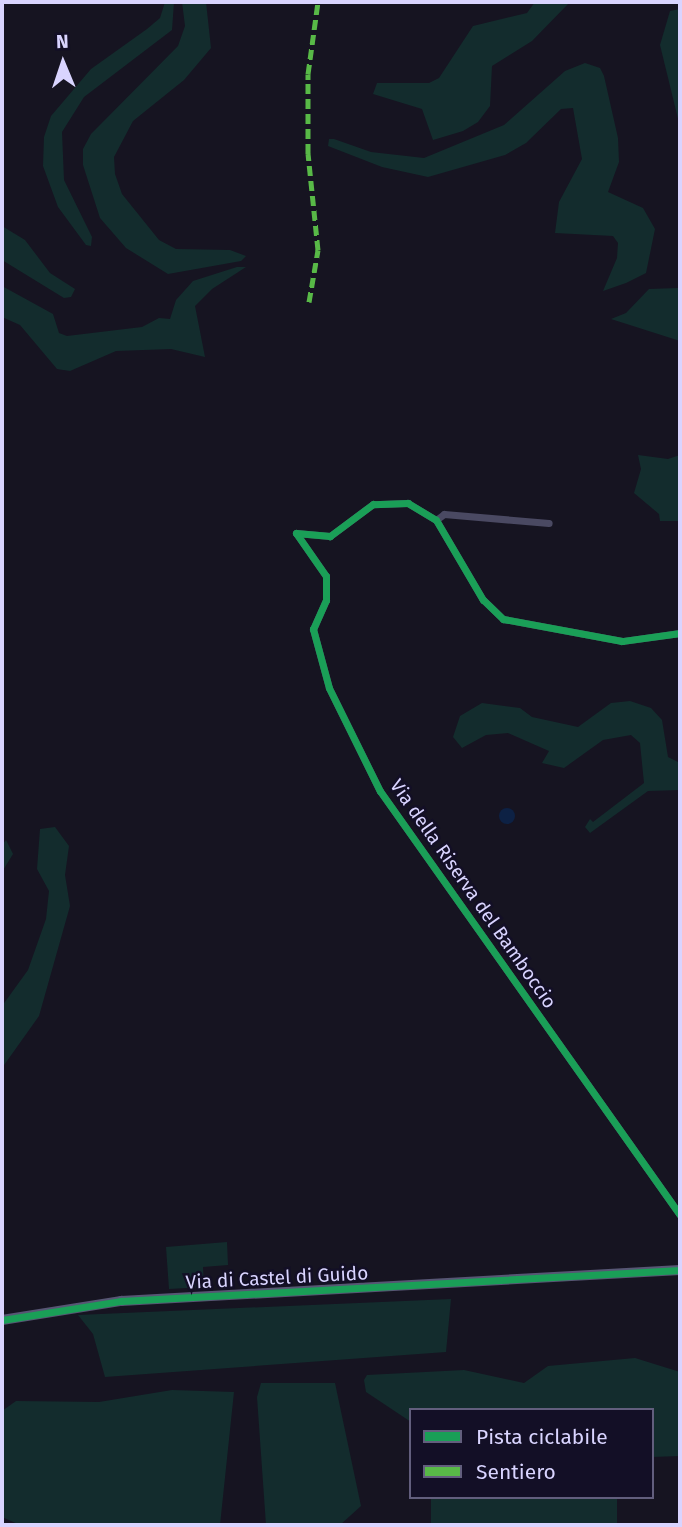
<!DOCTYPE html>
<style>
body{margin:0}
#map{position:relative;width:682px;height:1527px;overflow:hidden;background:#161421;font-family:"Fira Sans",sans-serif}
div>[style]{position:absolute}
.green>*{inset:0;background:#132c2d;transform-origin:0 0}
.water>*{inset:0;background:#0d2144}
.round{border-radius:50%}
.street>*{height:7px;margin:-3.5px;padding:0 3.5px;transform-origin:3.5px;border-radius:3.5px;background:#4a4962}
.secondary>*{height:10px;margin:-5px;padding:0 5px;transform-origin:5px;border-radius:5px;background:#575674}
.quiet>*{height:5px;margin-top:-2.5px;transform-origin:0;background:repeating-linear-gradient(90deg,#58b947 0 10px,transparent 0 15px)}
.cycleway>*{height:7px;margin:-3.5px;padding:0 3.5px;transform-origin:3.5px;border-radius:3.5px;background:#1a9f57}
span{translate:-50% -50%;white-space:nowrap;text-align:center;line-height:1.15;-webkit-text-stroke:5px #130f26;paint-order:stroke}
.street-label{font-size:19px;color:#d9d4ff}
.frame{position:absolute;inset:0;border:4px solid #d9d4ff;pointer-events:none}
.legend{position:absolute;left:409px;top:1408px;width:245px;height:91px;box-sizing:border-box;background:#130f26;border:2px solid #625e7d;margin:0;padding:9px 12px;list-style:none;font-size:21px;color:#d9d4ff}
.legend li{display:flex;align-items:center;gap:14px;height:35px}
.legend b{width:35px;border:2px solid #625e7d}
.north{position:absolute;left:28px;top:28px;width:70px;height:70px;-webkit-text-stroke:5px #130f26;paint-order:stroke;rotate:358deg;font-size:19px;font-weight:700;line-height:28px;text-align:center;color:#d9d4ff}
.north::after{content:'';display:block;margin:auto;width:24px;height:32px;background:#d9d4ff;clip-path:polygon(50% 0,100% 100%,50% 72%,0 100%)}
</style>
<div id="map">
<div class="green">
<div style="clip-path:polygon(165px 2px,174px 2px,172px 30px,84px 97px,62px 132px,64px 180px,92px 237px,91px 246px,86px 245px,58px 207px,43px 166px,44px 137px,51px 116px,91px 69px,147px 29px,160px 18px)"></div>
<div style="clip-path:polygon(182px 2px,206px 2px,211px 48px,184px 80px,133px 121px,114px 157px,115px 174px,122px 194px,159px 240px,176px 249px,230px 250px,246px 256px,241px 261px,168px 274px,126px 248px,100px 218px,83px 165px,83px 149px,91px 134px,178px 46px,185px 26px)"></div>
<div style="clip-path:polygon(535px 2px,570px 2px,532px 41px,492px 66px,490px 106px,478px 122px,463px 131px,433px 140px,422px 109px,373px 94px,377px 83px,429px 83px,439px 78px,473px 26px,527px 13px)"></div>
<div style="clip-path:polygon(680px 9px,680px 127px,660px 45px,670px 11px)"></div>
<div style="clip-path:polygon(585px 63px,600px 68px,604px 76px,618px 138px,619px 162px,608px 192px,643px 208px,655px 229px,646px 273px,626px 283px,603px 291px,617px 258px,618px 243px,613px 236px,555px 233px,559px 202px,582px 159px,573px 108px,561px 109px,526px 143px,505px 155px,428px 177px,382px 167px,328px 146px,329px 139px,334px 139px,371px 152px,424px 158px,504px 125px,565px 71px)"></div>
<div style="clip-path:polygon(2px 226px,25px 240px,50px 273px,75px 289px,71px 297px,64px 298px,2px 260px)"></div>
<div style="clip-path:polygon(237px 267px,246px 267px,212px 289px,195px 306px,205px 357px,171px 349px,116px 351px,70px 371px,57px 369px,20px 325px,2px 317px,2px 286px,53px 314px,59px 333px,67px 336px,142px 327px,159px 318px,170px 319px,176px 300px,193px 281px)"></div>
<div style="clip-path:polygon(678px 288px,680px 341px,611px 319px,626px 313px,649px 289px)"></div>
<div style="clip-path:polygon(638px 455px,668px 459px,680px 455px,680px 521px,660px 521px,659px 514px,634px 493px,641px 469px)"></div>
<div style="clip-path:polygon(630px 701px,651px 708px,662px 720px,668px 757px,680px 763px,680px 790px,648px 791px,590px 833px,585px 827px,590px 819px,593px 822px,644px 783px,640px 743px,631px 735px,603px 740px,564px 768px,542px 763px,549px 751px,508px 733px,486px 735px,462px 748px,453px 737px,460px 716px,482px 703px,520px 708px,532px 717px,578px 727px,611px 703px)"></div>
<div style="clip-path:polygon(55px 827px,69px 846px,65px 875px,70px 906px,39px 1016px,2px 1068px,2px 1006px,28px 970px,46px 919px,49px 891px,37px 869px,40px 829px)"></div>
<div style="clip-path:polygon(6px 840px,13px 854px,2px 872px,2px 845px)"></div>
<div style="clip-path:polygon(227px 1242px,228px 1265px,203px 1267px,204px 1287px,169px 1289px,166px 1247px)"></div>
<div style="clip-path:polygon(451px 1299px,446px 1352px,105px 1377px,93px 1334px,78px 1315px)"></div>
<div style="clip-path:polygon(635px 1358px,680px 1372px,680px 1456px,652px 1457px,652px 1410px,411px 1410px,411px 1422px,366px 1392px,364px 1380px,367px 1375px,464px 1370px,524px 1383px,548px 1366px)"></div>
<div style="clip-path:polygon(261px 1383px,335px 1383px,361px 1506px,340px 1525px,266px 1525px,257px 1397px)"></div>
<div style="clip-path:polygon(172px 1390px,234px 1392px,220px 1525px,20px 1525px,2px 1517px,2px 1411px,16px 1401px,99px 1402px)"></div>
<div style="left:431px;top:1497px;width:186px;height:34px"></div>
</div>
<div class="water">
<div class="round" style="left:499px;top:808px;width:16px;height:16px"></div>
</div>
<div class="street">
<div style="left:436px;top:520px;width:10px;rotate:-37deg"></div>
<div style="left:444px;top:514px;width:105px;rotate:4.9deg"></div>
<div style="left:680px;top:633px;width:59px;rotate:172.1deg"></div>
<div style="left:622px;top:641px;width:121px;rotate:-169.5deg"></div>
<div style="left:503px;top:619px;width:28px;rotate:-136deg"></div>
<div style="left:483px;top:600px;width:93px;rotate:-120.4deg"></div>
<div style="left:436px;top:520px;width:33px;rotate:-149deg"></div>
<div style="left:408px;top:503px;width:35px;rotate:178deg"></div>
<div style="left:373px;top:504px;width:54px;rotate:143.3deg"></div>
<div style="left:330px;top:536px;width:34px;rotate:-175deg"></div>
<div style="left:296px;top:533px;width:52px;rotate:55.1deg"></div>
<div style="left:326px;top:576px;width:24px;rotate:90deg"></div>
<div style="left:326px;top:600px;width:32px;rotate:114deg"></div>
<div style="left:313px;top:629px;width:61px;rotate:74.8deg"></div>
<div style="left:329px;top:688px;width:115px;rotate:63.7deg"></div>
<div style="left:380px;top:791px;width:519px;rotate:54.72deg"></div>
</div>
<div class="secondary">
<div style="left:2px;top:1320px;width:121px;rotate:-9.1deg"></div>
<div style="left:121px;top:1301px;width:560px;rotate:-3.17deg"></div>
</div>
<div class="quiet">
<div style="left:309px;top:302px;width:53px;rotate:-80.2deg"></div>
<div style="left:318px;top:250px;width:97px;rotate:-95.9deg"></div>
<div style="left:308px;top:154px;width:80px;rotate:-90deg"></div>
<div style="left:308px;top:74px;width:73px;rotate:-82.1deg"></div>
</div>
<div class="cycleway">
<div style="left:680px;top:633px;width:59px;rotate:172.1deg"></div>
<div style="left:622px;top:641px;width:121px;rotate:-169.5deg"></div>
<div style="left:503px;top:619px;width:28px;rotate:-136deg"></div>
<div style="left:483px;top:600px;width:93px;rotate:-120.4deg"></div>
<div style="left:436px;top:520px;width:33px;rotate:-149deg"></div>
<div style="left:408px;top:503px;width:35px;rotate:178deg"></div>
<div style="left:373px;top:504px;width:54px;rotate:143.3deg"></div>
<div style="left:330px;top:536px;width:34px;rotate:-175deg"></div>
<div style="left:296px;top:533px;width:52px;rotate:55.1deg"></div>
<div style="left:326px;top:576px;width:24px;rotate:90deg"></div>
<div style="left:326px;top:600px;width:32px;rotate:114deg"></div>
<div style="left:313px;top:629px;width:61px;rotate:74.8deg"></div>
<div style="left:329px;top:688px;width:115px;rotate:63.7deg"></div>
<div style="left:380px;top:791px;width:519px;rotate:54.72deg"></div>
<div style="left:2px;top:1320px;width:121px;rotate:-9.1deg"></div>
<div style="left:121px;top:1301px;width:560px;rotate:-3.17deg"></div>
</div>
<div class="street-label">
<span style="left:473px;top:894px;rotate:55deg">Via della Riserva del Bamboccio</span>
<span style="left:277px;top:1278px;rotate:-3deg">Via di Castel di Guido</span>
</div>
<div class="frame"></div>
<ul class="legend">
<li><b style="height:9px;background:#1a9f57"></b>Pista ciclabile</li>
<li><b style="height:9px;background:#58b947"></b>Sentiero</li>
</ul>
<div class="north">N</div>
</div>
